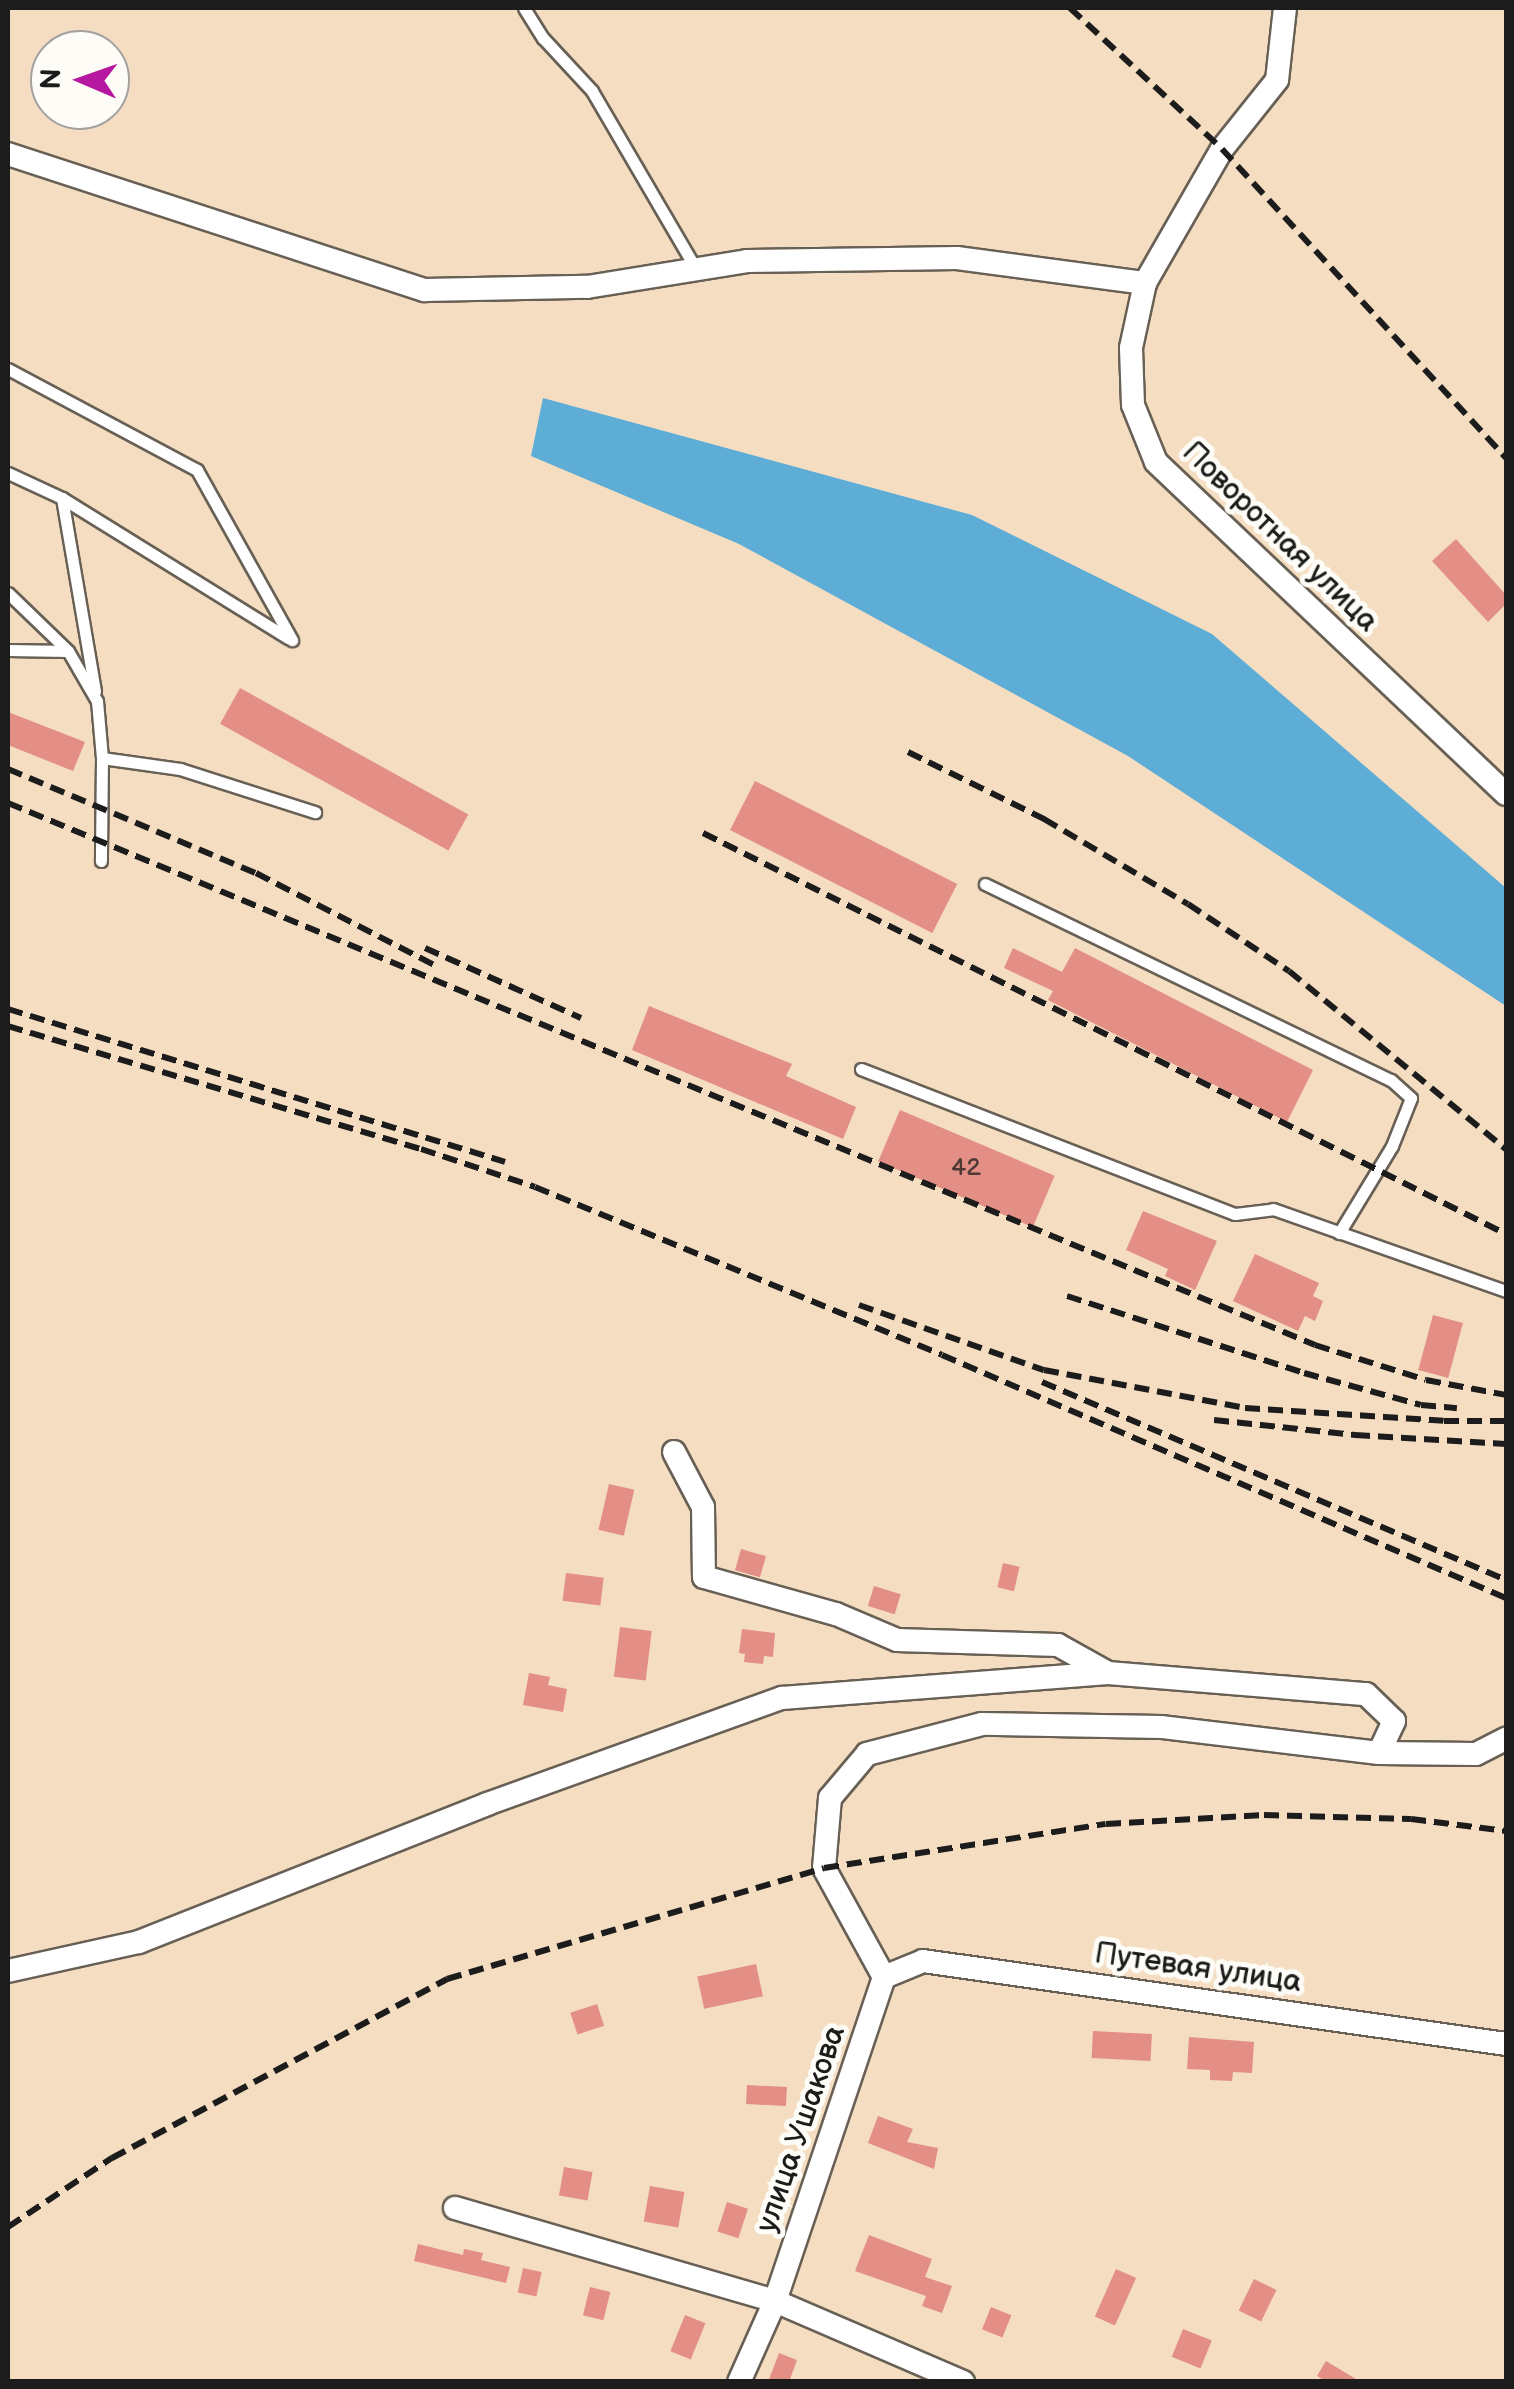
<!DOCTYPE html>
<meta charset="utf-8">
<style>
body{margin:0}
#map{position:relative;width:1514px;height:2389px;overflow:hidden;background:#f4ddc0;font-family:"Balsamiq Sans",sans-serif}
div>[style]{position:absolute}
.water>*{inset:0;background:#5dadd7}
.building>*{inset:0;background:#e38f86;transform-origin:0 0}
.roads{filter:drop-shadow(2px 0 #686055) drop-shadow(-2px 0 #686055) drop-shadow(0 2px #686055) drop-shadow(0 -2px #686055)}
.lane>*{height:11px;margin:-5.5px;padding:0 5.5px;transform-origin:5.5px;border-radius:5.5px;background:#fff}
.street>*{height:22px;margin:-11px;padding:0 11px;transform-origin:11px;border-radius:11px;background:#fff}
.rail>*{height:6px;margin-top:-3px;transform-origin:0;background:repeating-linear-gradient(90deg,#1c1c1c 0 15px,transparent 0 23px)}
span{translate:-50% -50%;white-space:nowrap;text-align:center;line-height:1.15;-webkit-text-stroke:10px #fdfcf7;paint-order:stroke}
.number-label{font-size:25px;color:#4e3936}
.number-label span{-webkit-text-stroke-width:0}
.street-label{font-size:30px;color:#1c1c1c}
.frame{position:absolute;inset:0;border:10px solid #1c1c1c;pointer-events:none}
.north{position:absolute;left:30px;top:30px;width:100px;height:100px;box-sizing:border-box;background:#fdfcf7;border:2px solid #a3a29f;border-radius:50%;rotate:272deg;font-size:28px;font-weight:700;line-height:40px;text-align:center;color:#1c1c1c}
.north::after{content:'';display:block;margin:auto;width:35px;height:45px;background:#b5179e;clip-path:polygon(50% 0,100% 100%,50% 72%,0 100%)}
</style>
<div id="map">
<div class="water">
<div style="clip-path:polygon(543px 398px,972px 515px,1212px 634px,1506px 888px,1506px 1006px,1128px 756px,739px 544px,531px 456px)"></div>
</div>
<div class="building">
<div style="clip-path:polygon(1456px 539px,1506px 595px,1506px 604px,1488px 622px,1432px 561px)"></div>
<div style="left:240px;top:688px;width:261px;height:41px;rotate:29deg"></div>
<div style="clip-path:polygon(8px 712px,85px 742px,73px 771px,8px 745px)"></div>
<div style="left:755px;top:781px;width:227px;height:55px;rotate:27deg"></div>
<div style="clip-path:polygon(1013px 948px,1062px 972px,1075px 948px,1313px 1070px,1287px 1122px,1048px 1000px,1053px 991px,1004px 968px)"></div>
<div style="clip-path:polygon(649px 1006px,792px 1064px,786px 1076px,856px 1107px,843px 1139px,632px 1050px)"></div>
<div style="left:900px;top:1110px;width:168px;height:56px;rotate:23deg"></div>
<div style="clip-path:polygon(1143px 1211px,1217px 1241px,1195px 1290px,1165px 1276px,1168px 1269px,1126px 1250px)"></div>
<div style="clip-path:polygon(1255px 1254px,1319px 1283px,1313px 1296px,1323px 1301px,1315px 1321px,1305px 1316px,1298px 1331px,1233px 1301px)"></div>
<div style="left:1433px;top:1315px;width:31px;height:57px;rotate:15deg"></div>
<div style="left:609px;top:1484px;width:26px;height:47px;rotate:13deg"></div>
<div style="left:741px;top:1549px;width:26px;height:22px;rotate:16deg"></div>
<div style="left:1003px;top:1563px;width:17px;height:25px;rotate:13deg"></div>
<div style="left:566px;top:1573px;width:38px;height:28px;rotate:7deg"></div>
<div style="left:874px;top:1586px;width:28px;height:21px;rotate:17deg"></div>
<div style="left:620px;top:1627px;width:32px;height:50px;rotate:7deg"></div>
<div style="clip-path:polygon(742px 1629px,775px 1633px,773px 1657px,764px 1656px,763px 1664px,744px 1662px,745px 1654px,739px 1653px)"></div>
<div style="clip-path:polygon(529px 1673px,550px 1677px,548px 1685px,567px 1689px,563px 1712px,523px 1705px)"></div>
<div style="left:756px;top:1964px;width:33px;height:60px;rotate:78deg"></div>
<div style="left:597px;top:2004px;width:23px;height:28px;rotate:72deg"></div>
<div style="left:1093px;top:2031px;width:59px;height:27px;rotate:3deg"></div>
<div style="clip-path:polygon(1189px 2037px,1254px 2042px,1252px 2073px,1233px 2072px,1232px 2081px,1210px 2080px,1210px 2070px,1187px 2069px)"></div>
<div style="left:747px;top:2085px;width:40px;height:19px;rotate:3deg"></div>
<div style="clip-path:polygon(878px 2116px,913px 2129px,907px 2142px,938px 2148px,934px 2169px,868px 2143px)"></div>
<div style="left:564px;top:2167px;width:29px;height:29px;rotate:10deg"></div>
<div style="left:650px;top:2186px;width:35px;height:36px;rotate:10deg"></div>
<div style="left:727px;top:2202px;width:22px;height:31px;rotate:18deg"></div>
<div style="clip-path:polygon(869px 2235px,932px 2259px,925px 2277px,952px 2286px,942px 2313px,922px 2306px,926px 2296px,855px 2271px)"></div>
<div style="clip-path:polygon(418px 2244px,463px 2255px,464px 2249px,483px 2253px,481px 2260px,510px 2267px,506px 2283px,414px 2261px)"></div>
<div style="left:523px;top:2268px;width:19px;height:25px;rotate:12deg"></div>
<div style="left:1116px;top:2269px;width:22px;height:52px;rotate:24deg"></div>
<div style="left:1254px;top:2279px;width:25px;height:35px;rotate:26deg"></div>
<div style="left:590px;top:2287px;width:21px;height:29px;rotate:14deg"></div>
<div style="left:991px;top:2307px;width:22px;height:24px;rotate:22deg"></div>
<div style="left:685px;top:2315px;width:22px;height:39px;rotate:22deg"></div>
<div style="left:1183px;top:2329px;width:31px;height:30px;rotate:22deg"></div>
<div style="clip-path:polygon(779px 2353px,797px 2360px,789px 2382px,768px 2382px)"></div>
<div style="clip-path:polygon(1326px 2361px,1361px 2382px,1327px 2382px,1317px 2376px)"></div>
</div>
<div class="roads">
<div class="lane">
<div style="left:524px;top:8px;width:36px;rotate:58deg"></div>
<div style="left:543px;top:38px;width:72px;rotate:47.2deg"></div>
<div style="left:592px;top:91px;width:206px;rotate:59.7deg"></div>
<div style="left:8px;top:369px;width:214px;rotate:28.1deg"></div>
<div style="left:197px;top:470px;width:195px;rotate:60.8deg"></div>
<div style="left:8px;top:473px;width:60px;rotate:24.8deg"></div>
<div style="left:62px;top:498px;width:196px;rotate:80.3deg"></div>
<div style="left:62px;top:498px;width:266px;rotate:31.8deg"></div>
<div style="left:8px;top:593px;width:83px;rotate:44deg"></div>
<div style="left:68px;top:651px;width:58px;rotate:59.9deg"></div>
<div style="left:97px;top:701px;width:57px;rotate:85deg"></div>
<div style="left:102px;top:758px;width:103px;rotate:90.6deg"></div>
<div style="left:8px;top:650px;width:60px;rotate:1deg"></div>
<div style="left:102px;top:758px;width:79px;rotate:8deg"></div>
<div style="left:180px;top:769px;width:142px;rotate:17.7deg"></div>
<div style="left:985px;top:884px;width:451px;rotate:25.8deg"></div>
<div style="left:1391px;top:1080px;width:27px;rotate:42deg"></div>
<div style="left:1411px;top:1098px;width:52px;rotate:111.6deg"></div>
<div style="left:1392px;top:1146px;width:102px;rotate:121.3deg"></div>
<div style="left:861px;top:1069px;width:401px;rotate:21.2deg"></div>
<div style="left:1235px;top:1214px;width:38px;rotate:-7deg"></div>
<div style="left:1273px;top:1209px;width:247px;rotate:19.4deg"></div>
</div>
<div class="street">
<div style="left:1285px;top:8px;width:72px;rotate:96.3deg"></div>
<div style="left:1277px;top:80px;width:88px;rotate:128.6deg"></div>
<div style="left:1222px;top:149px;width:155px;rotate:119.9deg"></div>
<div style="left:1145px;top:283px;width:66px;rotate:102.2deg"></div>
<div style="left:1131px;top:348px;width:57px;rotate:88deg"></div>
<div style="left:1133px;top:405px;width:61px;rotate:68deg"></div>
<div style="left:1156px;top:462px;width:482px;rotate:43.5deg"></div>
<div style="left:8px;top:154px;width:438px;rotate:18.1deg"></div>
<div style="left:424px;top:290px;width:163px;rotate:-1.1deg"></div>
<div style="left:587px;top:287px;width:162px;rotate:-9.2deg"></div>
<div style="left:747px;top:261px;width:210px;rotate:-0.8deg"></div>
<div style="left:957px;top:258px;width:190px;rotate:7.6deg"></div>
<div style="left:674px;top:1452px;width:62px;rotate:62.2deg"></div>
<div style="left:703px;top:1507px;width:70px;rotate:89.2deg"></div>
<div style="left:704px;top:1577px;width:137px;rotate:15.7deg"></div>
<div style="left:836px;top:1614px;width:66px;rotate:23.1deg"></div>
<div style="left:897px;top:1640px;width:161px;rotate:1.8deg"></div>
<div style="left:1058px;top:1645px;width:57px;rotate:29.2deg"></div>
<div style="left:1379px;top:1753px;width:97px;rotate:0.6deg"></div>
<div style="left:1476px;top:1754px;width:34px;rotate:-27deg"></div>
<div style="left:8px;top:1971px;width:134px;rotate:-12.5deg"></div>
<div style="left:139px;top:1942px;width:374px;rotate:-21.6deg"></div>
<div style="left:487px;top:1804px;width:313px;rotate:-19.8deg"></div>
<div style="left:782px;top:1698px;width:327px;rotate:-4.4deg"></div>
<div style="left:1108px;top:1673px;width:259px;rotate:4.7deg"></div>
<div style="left:1366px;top:1694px;width:39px;rotate:44deg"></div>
<div style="left:1394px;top:1721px;width:35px;rotate:115deg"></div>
<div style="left:1379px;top:1753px;width:220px;rotate:-173.2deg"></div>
<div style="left:1161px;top:1727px;width:179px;rotate:-179deg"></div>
<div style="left:982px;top:1724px;width:119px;rotate:165.4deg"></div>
<div style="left:867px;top:1754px;width:57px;rotate:130.1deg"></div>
<div style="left:830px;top:1798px;width:70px;rotate:94.9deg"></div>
<div style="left:824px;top:1868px;width:124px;rotate:61.2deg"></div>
<div style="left:884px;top:1977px;width:42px;rotate:-22.3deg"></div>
<div style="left:923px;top:1961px;width:589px;rotate:8.1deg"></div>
<div style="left:455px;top:2208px;width:333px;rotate:16.2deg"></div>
<div style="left:775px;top:2301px;width:205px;rotate:23.3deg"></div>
<div style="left:739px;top:2382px;width:89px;rotate:-66deg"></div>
<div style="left:775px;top:2301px;width:342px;rotate:-71.4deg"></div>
</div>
</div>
<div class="rail">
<div style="left:1070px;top:8px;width:207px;rotate:42.8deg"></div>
<div style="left:1222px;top:149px;width:420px;rotate:47.4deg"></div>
<div style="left:908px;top:752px;width:152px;rotate:26.2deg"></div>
<div style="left:1044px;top:819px;width:167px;rotate:30.6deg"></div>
<div style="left:1188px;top:904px;width:121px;rotate:33.6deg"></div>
<div style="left:1289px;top:971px;width:281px;rotate:39.4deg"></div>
<div style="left:8px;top:769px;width:269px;rotate:22.8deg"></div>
<div style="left:256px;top:873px;width:203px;rotate:27.3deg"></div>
<div style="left:8px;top:803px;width:1415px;rotate:22.52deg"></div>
<div style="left:1315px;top:1345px;width:116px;rotate:17.5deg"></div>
<div style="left:1426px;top:1380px;width:81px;rotate:10.6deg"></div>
<div style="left:703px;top:833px;width:898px;rotate:26.54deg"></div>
<div style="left:425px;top:948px;width:171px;rotate:24.2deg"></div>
<div style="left:8px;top:1009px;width:520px;rotate:17.11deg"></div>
<div style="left:8px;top:1026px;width:431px;rotate:16.6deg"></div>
<div style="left:421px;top:1149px;width:120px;rotate:18.4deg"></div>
<div style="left:535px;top:1187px;width:440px;rotate:22.4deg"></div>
<div style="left:942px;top:1355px;width:614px;rotate:23.31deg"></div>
<div style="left:1067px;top:1296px;width:249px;rotate:18deg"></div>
<div style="left:1304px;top:1373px;width:121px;rotate:15.3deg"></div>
<div style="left:1421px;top:1405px;width:36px;rotate:5deg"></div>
<div style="left:859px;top:1305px;width:196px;rotate:19.4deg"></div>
<div style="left:1044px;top:1370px;width:205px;rotate:10.7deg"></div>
<div style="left:1245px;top:1408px;width:199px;rotate:3.7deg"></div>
<div style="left:1444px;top:1421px;width:62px"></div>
<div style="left:1042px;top:1382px;width:504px;rotate:23.11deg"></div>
<div style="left:1214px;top:1420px;width:142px;rotate:6.1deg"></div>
<div style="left:1355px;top:1435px;width:151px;rotate:3.4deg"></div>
<div style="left:8px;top:2227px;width:125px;rotate:-33.6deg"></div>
<div style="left:112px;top:2158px;width:380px;rotate:-28.1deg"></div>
<div style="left:447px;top:1979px;width:393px;rotate:-16.4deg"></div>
<div style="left:824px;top:1868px;width:285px;rotate:-8.9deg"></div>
<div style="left:1106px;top:1824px;width:158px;rotate:-3.3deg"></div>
<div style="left:1264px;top:1815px;width:147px;rotate:1.6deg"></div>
<div style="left:1411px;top:1819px;width:96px;rotate:7.2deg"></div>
</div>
<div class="number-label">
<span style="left:966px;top:1168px">42</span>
</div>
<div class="street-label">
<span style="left:1280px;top:537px;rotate:44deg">Поворотная улица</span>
<span style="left:1198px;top:1968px;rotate:8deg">Путевая улица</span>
<span style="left:801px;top:2129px;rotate:-71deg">улица Ушакова</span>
</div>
<div class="frame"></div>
<div class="north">N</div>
</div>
